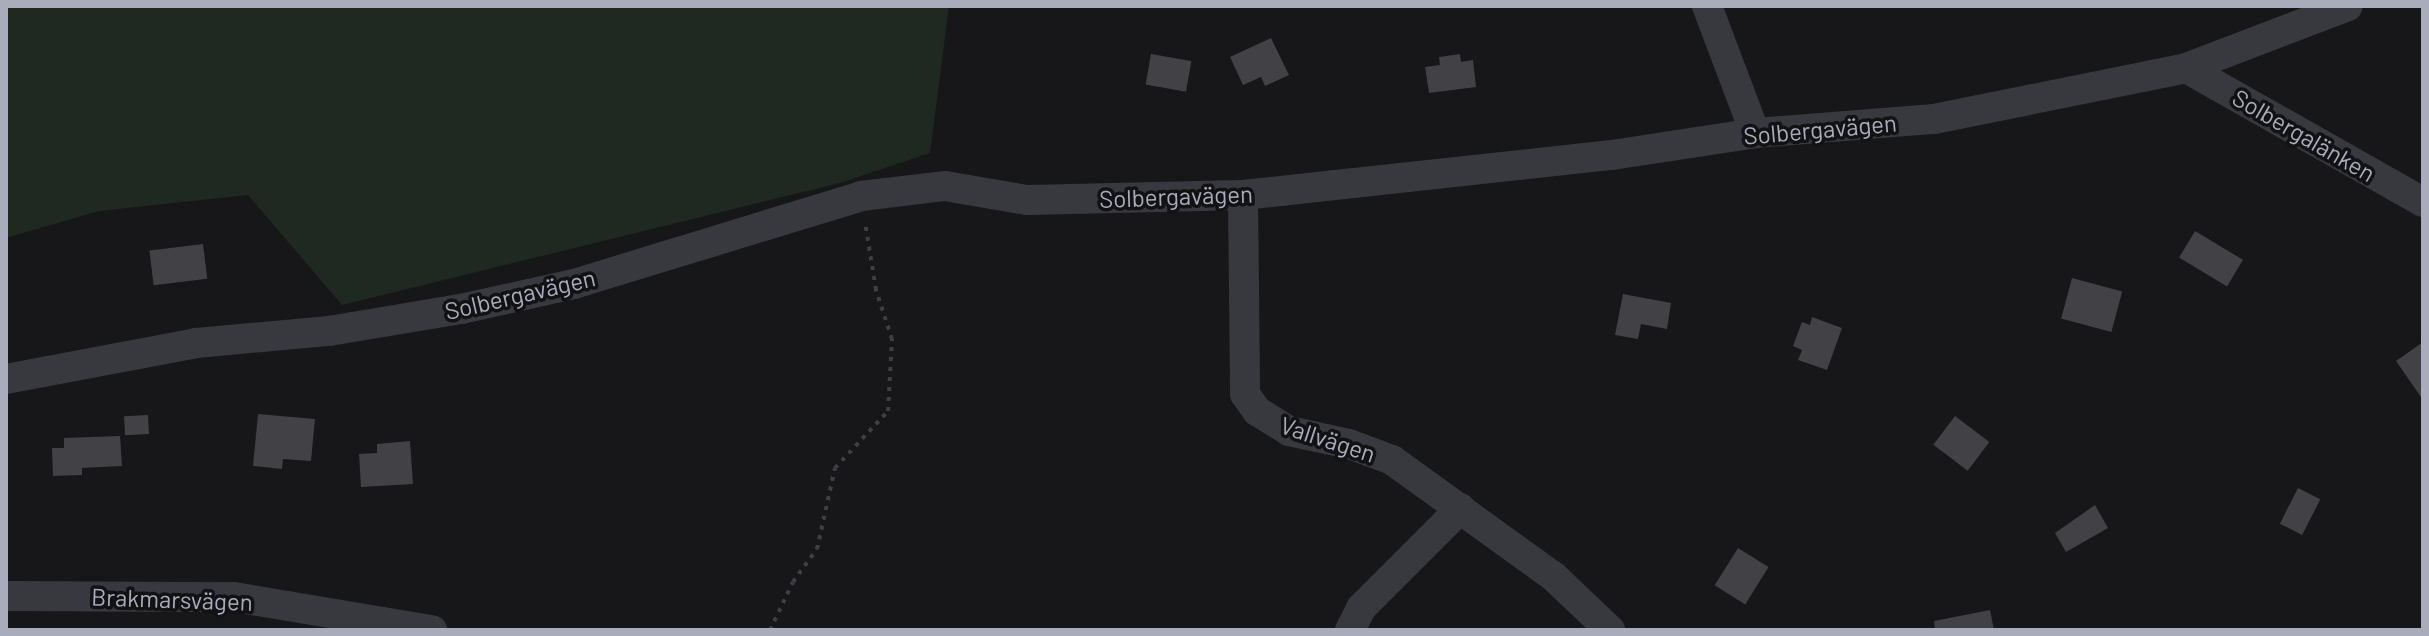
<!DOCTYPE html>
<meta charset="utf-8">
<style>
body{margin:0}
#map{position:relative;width:2429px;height:636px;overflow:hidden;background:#171719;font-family:Barlow,sans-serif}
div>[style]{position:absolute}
.green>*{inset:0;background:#1f2821}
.building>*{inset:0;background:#414146;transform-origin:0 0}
.path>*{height:4px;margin-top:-2px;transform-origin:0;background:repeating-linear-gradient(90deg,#3e3f46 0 4px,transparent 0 10px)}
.minor>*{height:30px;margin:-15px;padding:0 15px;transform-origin:15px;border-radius:15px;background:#38383f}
span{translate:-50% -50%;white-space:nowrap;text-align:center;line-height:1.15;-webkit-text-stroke:7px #121214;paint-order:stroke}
.street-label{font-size:24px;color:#a9acba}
.frame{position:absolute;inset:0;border:8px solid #a9acba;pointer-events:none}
</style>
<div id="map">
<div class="green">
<div style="clip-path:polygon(6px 6px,949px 6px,930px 153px,840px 183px,342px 305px,248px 195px,99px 211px,6px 238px)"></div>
</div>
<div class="building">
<div style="clip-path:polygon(1271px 38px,1289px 75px,1265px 86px,1261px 77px,1243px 85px,1230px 57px)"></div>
<div style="left:1151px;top:54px;width:41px;height:31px;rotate:10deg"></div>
<div style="clip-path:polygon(1460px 54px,1461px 62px,1473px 60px,1476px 87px,1429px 93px,1425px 67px,1440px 65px,1439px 57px)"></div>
<div style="left:2195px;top:231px;width:56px;height:31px;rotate:31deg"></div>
<div style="left:203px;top:244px;width:35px;height:54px;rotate:83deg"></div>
<div style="left:2072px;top:278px;width:52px;height:42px;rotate:15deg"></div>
<div style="clip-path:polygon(1623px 294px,1671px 303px,1667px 329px,1641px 324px,1638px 339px,1615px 335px)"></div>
<div style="clip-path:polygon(1812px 317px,1842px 328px,1827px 370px,1798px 360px,1802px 350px,1793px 346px,1802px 322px,1810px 325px)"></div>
<div style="clip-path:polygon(2423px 342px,2423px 400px,2396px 361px)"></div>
<div style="clip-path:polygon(258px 414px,315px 419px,311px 461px,283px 459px,282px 469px,253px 466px)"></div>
<div style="left:148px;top:415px;width:19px;height:24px;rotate:87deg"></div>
<div style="left:1955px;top:416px;width:43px;height:36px;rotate:37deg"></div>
<div style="clip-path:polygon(120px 436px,122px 466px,82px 468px,82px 475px,53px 476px,52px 448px,64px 448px,64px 438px)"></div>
<div style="clip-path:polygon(410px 441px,413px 484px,361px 487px,359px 454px,377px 453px,377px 444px)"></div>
<div style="left:2298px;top:488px;width:25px;height:40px;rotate:27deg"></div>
<div style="clip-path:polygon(2095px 505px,2108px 528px,2066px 552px,2055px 533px)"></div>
<div style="left:1738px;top:548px;width:36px;height:44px;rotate:32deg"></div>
<div style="clip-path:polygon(1990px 610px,1994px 630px,1935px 630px,1934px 621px)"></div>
</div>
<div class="path">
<div style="left:770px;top:630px;width:53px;rotate:-64.4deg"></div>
<div style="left:793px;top:582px;width:41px;rotate:-54deg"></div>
<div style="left:817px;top:549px;width:83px;rotate:-77.5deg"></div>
<div style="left:835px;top:468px;width:78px;rotate:-47.1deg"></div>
<div style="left:888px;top:411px;width:72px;rotate:-86.8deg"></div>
<div style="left:892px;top:339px;width:52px;rotate:-108.1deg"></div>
<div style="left:876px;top:290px;width:69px;rotate:-99.2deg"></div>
</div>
<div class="minor">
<div style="left:1707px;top:6px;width:136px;rotate:69.3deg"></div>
<div style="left:2186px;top:68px;width:272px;rotate:29.5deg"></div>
<div style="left:1243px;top:195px;width:199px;rotate:89.4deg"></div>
<div style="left:1245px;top:394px;width:21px;rotate:55deg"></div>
<div style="left:1257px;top:411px;width:38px;rotate:32deg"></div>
<div style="left:1289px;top:431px;width:61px;rotate:12.2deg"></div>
<div style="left:1349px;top:444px;width:46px;rotate:20.4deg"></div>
<div style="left:1392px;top:460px;width:198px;rotate:35.8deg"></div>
<div style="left:1553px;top:576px;width:79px;rotate:43.5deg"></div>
<div style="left:6px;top:379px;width:193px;rotate:-10.7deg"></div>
<div style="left:196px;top:343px;width:134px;rotate:-5.2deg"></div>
<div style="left:329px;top:331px;width:134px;rotate:-9.5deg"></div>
<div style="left:461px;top:309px;width:116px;rotate:-12.5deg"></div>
<div style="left:574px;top:284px;width:300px;rotate:-17deg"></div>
<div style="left:861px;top:196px;width:85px;rotate:-6.8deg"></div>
<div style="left:945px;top:186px;width:83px;rotate:9.7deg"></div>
<div style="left:1027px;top:200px;width:216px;rotate:-1.3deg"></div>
<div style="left:1243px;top:195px;width:371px;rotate:-6.2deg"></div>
<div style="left:1612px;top:155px;width:145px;rotate:-8.7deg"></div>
<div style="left:1755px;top:133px;width:180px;rotate:-4.5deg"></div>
<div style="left:1934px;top:119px;width:257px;rotate:-11.4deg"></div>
<div style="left:2186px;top:68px;width:173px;rotate:-20.9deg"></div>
<div style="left:6px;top:596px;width:228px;rotate:0.3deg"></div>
<div style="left:234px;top:597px;width:201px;rotate:9.5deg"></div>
<div style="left:1350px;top:630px;width:25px;rotate:-63deg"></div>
<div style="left:1361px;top:608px;width:141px;rotate:-45deg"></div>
</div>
<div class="street-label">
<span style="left:1820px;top:129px;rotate:-5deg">Solbergavägen</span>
<span style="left:2304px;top:135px;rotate:30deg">Solbergalänken</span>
<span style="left:1176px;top:196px;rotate:-2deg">Solbergavägen</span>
<span style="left:520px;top:294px;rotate:-13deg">Solbergavägen</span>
<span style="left:1328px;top:439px;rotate:18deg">Vallvägen</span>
<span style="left:172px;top:599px;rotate:2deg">Brakmarsvägen</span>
</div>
<div class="frame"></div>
</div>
